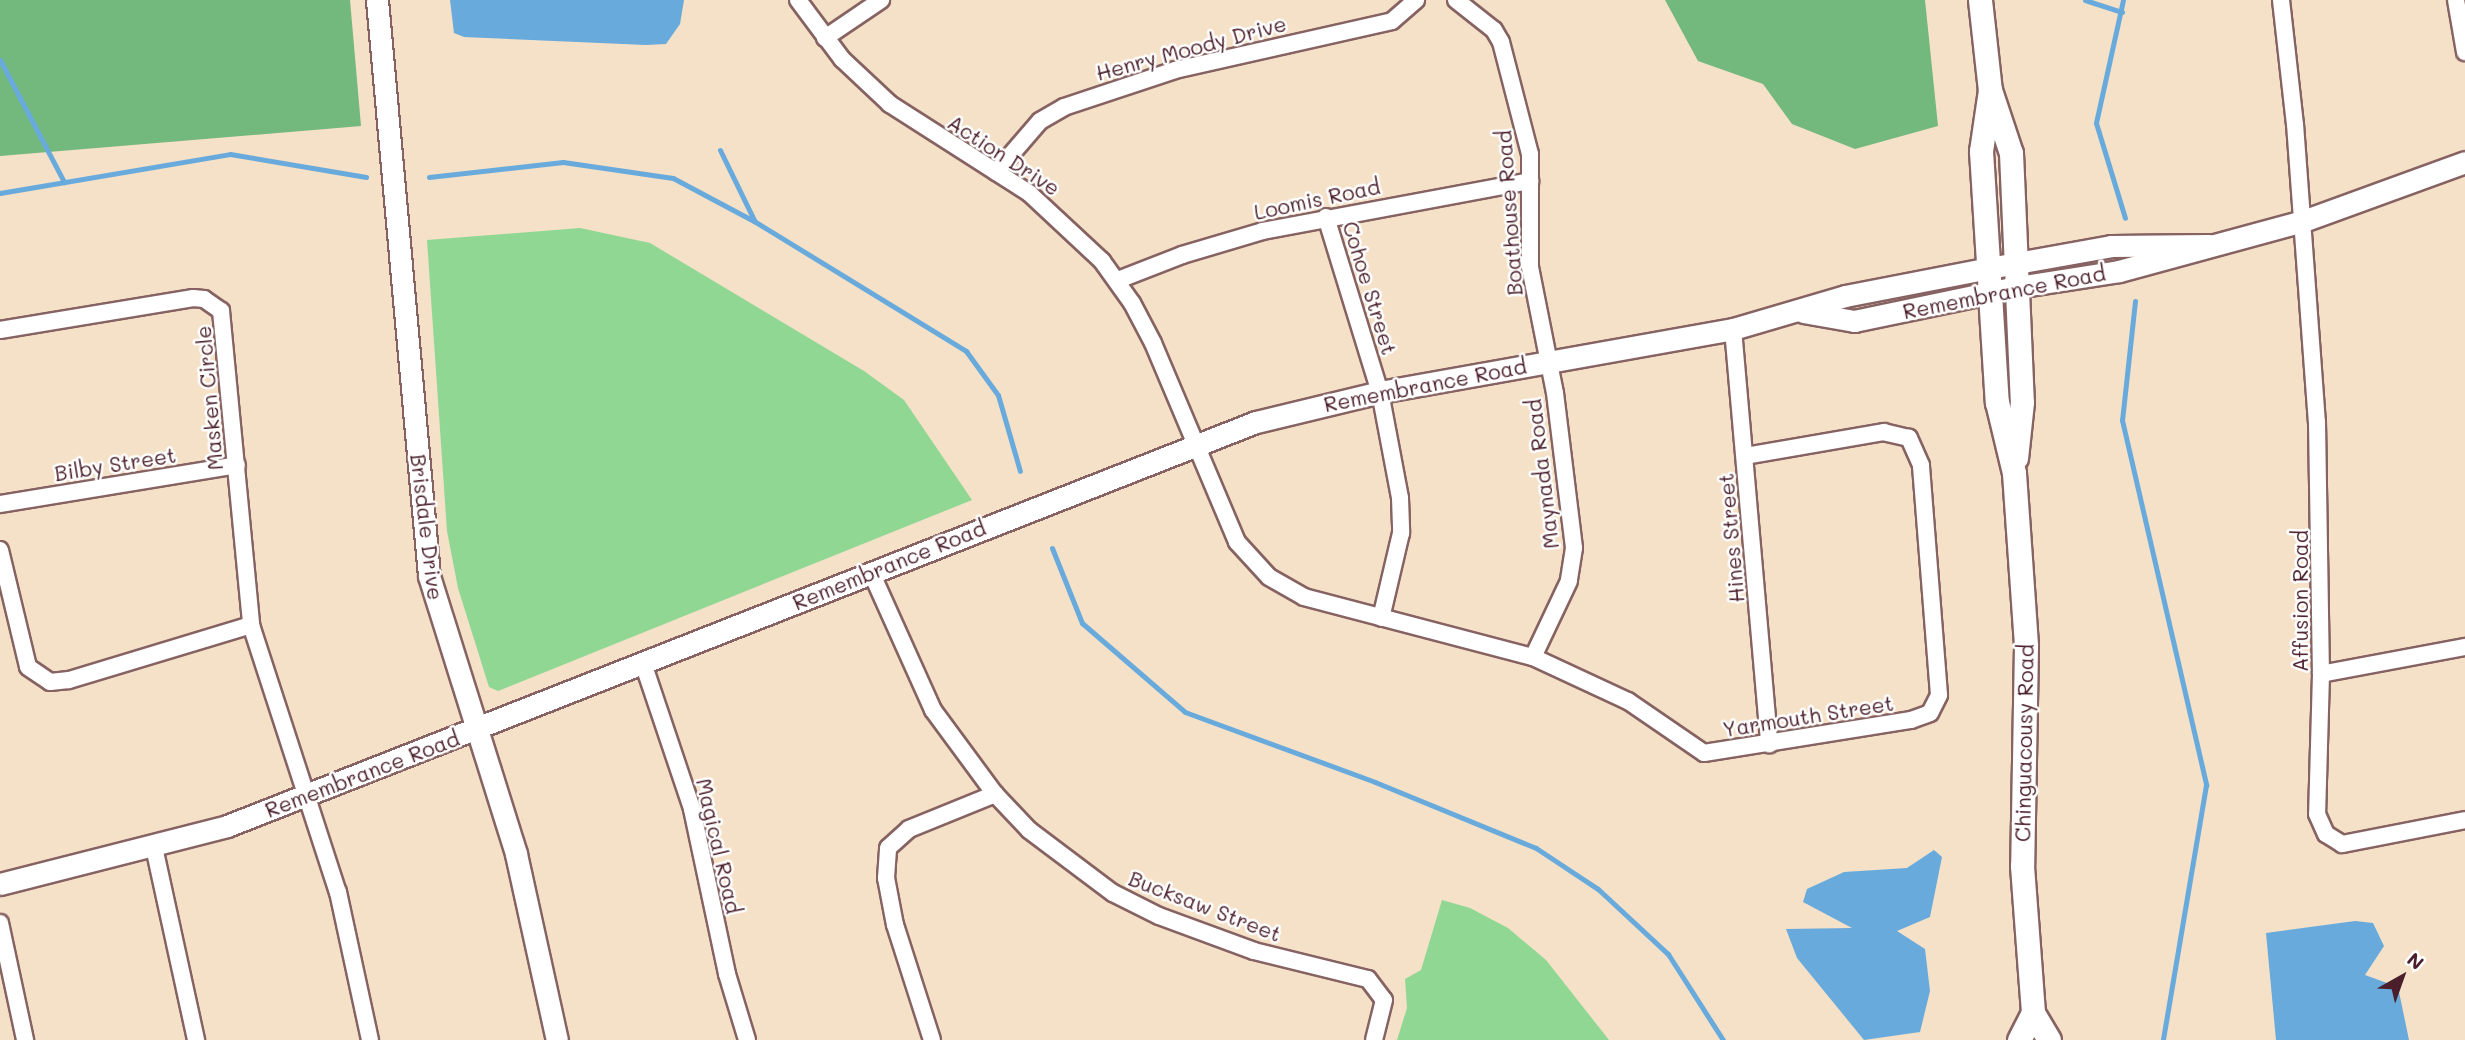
<!DOCTYPE html>
<style>
body{margin:0}
#map{position:relative;width:2465px;height:1040px;overflow:hidden;background:#f4e1c7;font-family:Mali,sans-serif}
div>[style]{position:absolute}
.green>*{inset:0;background:#8fd792}
.forest>*{inset:0;background:#73b87c}
.water>*{inset:0;background:#69aadd}
.stream>*{height:5px;margin:-2.5px;padding:0 2.5px;transform-origin:2.5px;border-radius:2.5px;background:#69aadd}
.roads{filter:drop-shadow(2px 0 #866362) drop-shadow(-2px 0 #866362) drop-shadow(0 2px #866362) drop-shadow(0 -2px #866362)}
.minor>*{height:16px;margin:-8px;padding:0 8px;transform-origin:8px;border-radius:8px;background:#fff}
.tertiary>*{height:21px;margin:-10.5px;padding:0 10.5px;transform-origin:10.5px;border-radius:10.5px;background:#fff}
.secondary>*{height:23px;margin:-11.5px;padding:0 11.5px;transform-origin:11.5px;border-radius:11.5px;background:#fff}
span{translate:-50% -50%;white-space:nowrap;text-align:center;line-height:1.15;-webkit-text-stroke:5px #fff;paint-order:stroke}
.street-label{font-size:21px;color:#4a1f2b}
.north{position:absolute;left:2367px;top:942px;width:70px;height:70px;-webkit-text-stroke:5px #fff;paint-order:stroke;rotate:40deg;font-size:19px;font-weight:700;line-height:28px;text-align:center;color:#4a1f2b}
.north::after{content:'';display:block;margin:auto;width:24px;height:32px;background:#4a1f2b;clip-path:polygon(50% 0,100% 100%,50% 72%,0 100%)}
</style>
<div id="map">
<div class="green">
<div style="clip-path:polygon(580px 228px,650px 243px,864px 371px,904px 400px,972px 500px,498px 691px,489px 687px,458px 588px,447px 531px,427px 240px)"></div>
<div style="clip-path:polygon(1442px 900px,1470px 908px,1508px 928px,1546px 960px,1609px 1040px,1397px 1040px,1407px 1008px,1405px 979px,1421px 970px)"></div>
</div>
<div class="forest">
<div style="clip-path:polygon(0 0,350px 0,361px 126px,0 156px)"></div>
<div style="clip-path:polygon(1665px 0,1925px 0,1938px 126px,1855px 149px,1792px 124px,1763px 84px,1698px 61px)"></div>
</div>
<div class="water">
<div style="clip-path:polygon(450px 0,684px 0,680px 24px,666px 44px,646px 45px,464px 37px,454px 33px)"></div>
<div style="clip-path:polygon(1934px 850px,1942px 857px,1930px 917px,1897px 931px,1925px 949px,1930px 991px,1920px 1032px,1864px 1040px,1797px 958px,1786px 929px,1852px 928px,1803px 902px,1807px 889px,1844px 872px,1907px 868px)"></div>
<div style="clip-path:polygon(2355px 921px,2373px 923px,2384px 946px,2365px 975px,2398px 987px,2409px 1040px,2276px 1040px,2266px 933px)"></div>
</div>
<div class="stream">
<div style="left:2085px;top:0;width:39px;rotate:18deg"></div>
<div style="left:2123px;top:0;width:126px;rotate:102.4deg"></div>
<div style="left:2096px;top:123px;width:99px;rotate:73deg"></div>
<div style="left:0;top:60px;width:138px;rotate:62.3deg"></div>
<div style="left:720px;top:150px;width:78px;rotate:64.1deg"></div>
<div style="left:429px;top:177px;width:135px;rotate:-6.4deg"></div>
<div style="left:563px;top:162px;width:111px;rotate:8.3deg"></div>
<div style="left:673px;top:178px;width:92px;rotate:28deg"></div>
<div style="left:754px;top:221px;width:249px;rotate:31.5deg"></div>
<div style="left:966px;top:351px;width:54px;rotate:54deg"></div>
<div style="left:998px;top:395px;width:79px;rotate:73.9deg"></div>
<div style="left:0;top:193px;width:233px;rotate:-9.6deg"></div>
<div style="left:230px;top:154px;width:138px;rotate:9.6deg"></div>
<div style="left:2135px;top:301px;width:120px;rotate:96.2deg"></div>
<div style="left:2122px;top:420px;width:375px;rotate:77deg"></div>
<div style="left:2206px;top:785px;width:259px;rotate:99.6deg"></div>
<div style="left:1052px;top:548px;width:81px;rotate:68.2deg"></div>
<div style="left:1082px;top:623px;width:136px;rotate:40.8deg"></div>
<div style="left:1185px;top:712px;width:202px;rotate:20.2deg"></div>
<div style="left:1375px;top:782px;width:174px;rotate:22.3deg"></div>
<div style="left:1536px;top:848px;width:74px;rotate:33.5deg"></div>
<div style="left:1598px;top:889px;width:96px;rotate:42.9deg"></div>
<div style="left:1668px;top:954px;width:102px;rotate:57.4deg"></div>
</div>
<div class="roads">
<div class="minor">
<div style="left:798px;top:0;width:74px;rotate:53.3deg"></div>
<div style="left:842px;top:59px;width:66px;rotate:43.2deg"></div>
<div style="left:890px;top:104px;width:165px;rotate:32.6deg"></div>
<div style="left:1029px;top:193px;width:100px;rotate:43deg"></div>
<div style="left:1102px;top:261px;width:52px;rotate:54.5deg"></div>
<div style="left:1132px;top:303px;width:45px;rotate:62.3deg"></div>
<div style="left:1153px;top:343px;width:216px;rotate:67.1deg"></div>
<div style="left:1237px;top:542px;width:47px;rotate:47.6deg"></div>
<div style="left:1269px;top:577px;width:40px;rotate:29.7deg"></div>
<div style="left:1304px;top:597px;width:237px;rotate:14.7deg"></div>
<div style="left:1533px;top:657px;width:105px;rotate:24.9deg"></div>
<div style="left:1628px;top:701px;width:92px;rotate:34.4deg"></div>
<div style="left:1704px;top:753px;width:210px;rotate:-9.1deg"></div>
<div style="left:1911px;top:720px;width:20px;rotate:-20deg"></div>
<div style="left:1930px;top:713px;width:20px;rotate:-63deg"></div>
<div style="left:1939px;top:695px;width:231px;rotate:-94.5deg"></div>
<div style="left:1921px;top:465px;width:30px;rotate:-114deg"></div>
<div style="left:1909px;top:438px;width:26px;rotate:-167deg"></div>
<div style="left:1884px;top:432px;width:141px;rotate:170.2deg"></div>
<div style="left:1456px;top:0;width:48px;rotate:38.3deg"></div>
<div style="left:1494px;top:30px;width:14px;rotate:60deg"></div>
<div style="left:1501px;top:42px;width:116px;rotate:75.5deg"></div>
<div style="left:1530px;top:154px;width:113px;rotate:90deg"></div>
<div style="left:1530px;top:267px;width:128px;rotate:78.8deg"></div>
<div style="left:1555px;top:393px;width:156px;rotate:83deg"></div>
<div style="left:1574px;top:548px;width:33px;rotate:99deg"></div>
<div style="left:1569px;top:581px;width:84px;rotate:115.3deg"></div>
<div style="left:2281px;top:0;width:125px;rotate:83.6deg"></div>
<div style="left:2295px;top:124px;width:299px;rotate:85.8deg"></div>
<div style="left:2317px;top:422px;width:252px;rotate:89.1deg"></div>
<div style="left:2321px;top:674px;width:140px;rotate:91.6deg"></div>
<div style="left:2317px;top:814px;width:22px;rotate:66deg"></div>
<div style="left:2326px;top:834px;width:19px;rotate:32deg"></div>
<div style="left:2342px;top:844px;width:125px;rotate:-11deg"></div>
<div style="left:2456px;top:0;width:53px;rotate:80.2deg"></div>
<div style="left:825px;top:38px;width:68px;rotate:-34.2deg"></div>
<div style="left:996px;top:172px;width:67px;rotate:-49.2deg"></div>
<div style="left:1040px;top:121px;width:28px;rotate:-30deg"></div>
<div style="left:1064px;top:107px;width:117px;rotate:-18.4deg"></div>
<div style="left:1175px;top:70px;width:222px;rotate:-12.7deg"></div>
<div style="left:1392px;top:21px;width:32px;rotate:-41deg"></div>
<div style="left:1326px;top:217px;width:183px;rotate:72.9deg"></div>
<div style="left:1380px;top:392px;width:108px;rotate:79.3deg"></div>
<div style="left:1400px;top:498px;width:35px;rotate:88deg"></div>
<div style="left:1401px;top:533px;width:87px;rotate:103.2deg"></div>
<div style="left:1118px;top:280px;width:69px;rotate:-21.3deg"></div>
<div style="left:1182px;top:255px;width:84px;rotate:-16.5deg"></div>
<div style="left:1263px;top:231px;width:272px;rotate:-10.6deg"></div>
<div style="left:1733px;top:329px;width:417px;rotate:85deg"></div>
<div style="left:0;top:330px;width:196px;rotate:-9.4deg"></div>
<div style="left:193px;top:298px;width:11px;rotate:5deg"></div>
<div style="left:204px;top:299px;width:21px;rotate:35deg"></div>
<div style="left:221px;top:311px;width:315px;rotate:84.5deg"></div>
<div style="left:251px;top:625px;width:281px;rotate:72deg"></div>
<div style="left:338px;top:892px;width:151px;rotate:77.8deg"></div>
<div style="left:0;top:504px;width:240px;rotate:-9.3deg"></div>
<div style="left:0;top:550px;width:120px;rotate:76.5deg"></div>
<div style="left:28px;top:667px;width:27px;rotate:34deg"></div>
<div style="left:50px;top:682px;width:19px;rotate:-6deg"></div>
<div style="left:69px;top:680px;width:190px;rotate:-16.8deg"></div>
<div style="left:871px;top:572px;width:151px;rotate:65.8deg"></div>
<div style="left:933px;top:710px;width:104px;rotate:53.6deg"></div>
<div style="left:995px;top:794px;width:50px;rotate:46.6deg"></div>
<div style="left:1029px;top:830px;width:105px;rotate:36.9deg"></div>
<div style="left:1113px;top:893px;width:51px;rotate:26.6deg"></div>
<div style="left:1159px;top:916px;width:101px;rotate:20.2deg"></div>
<div style="left:1254px;top:951px;width:117px;rotate:13.8deg"></div>
<div style="left:1368px;top:979px;width:26px;rotate:53deg"></div>
<div style="left:1384px;top:1000px;width:41px;rotate:104deg"></div>
<div style="left:643px;top:663px;width:154px;rotate:71.4deg"></div>
<div style="left:692px;top:809px;width:169px;rotate:78deg"></div>
<div style="left:727px;top:974px;width:69px;rotate:73.1deg"></div>
<div style="left:2321px;top:674px;width:147px;rotate:-10.6deg"></div>
<div style="left:154px;top:847px;width:198px;rotate:77.7deg"></div>
<div style="left:0;top:923px;width:120px;rotate:77.9deg"></div>
<div style="left:932px;top:1040px;width:121px;rotate:-107.8deg"></div>
<div style="left:895px;top:925px;width:48px;rotate:-100.8deg"></div>
<div style="left:886px;top:878px;width:30px;rotate:-86deg"></div>
<div style="left:888px;top:848px;width:28px;rotate:-42deg"></div>
<div style="left:909px;top:829px;width:93px;rotate:-22.1deg"></div>
</div>
<div class="tertiary">
<div style="left:377px;top:0;width:578px;rotate:84.84deg"></div>
<div style="left:429px;top:576px;width:291px;rotate:72.6deg"></div>
<div style="left:516px;top:854px;width:190px;rotate:77.6deg"></div>
<div style="left:1803px;top:312px;width:52px;rotate:10deg"></div>
<div style="left:1854px;top:321px;width:167px;rotate:-11.8deg"></div>
<div style="left:2017px;top:287px;width:103px;rotate:-8.9deg"></div>
<div style="left:2119px;top:271px;width:191px;rotate:-15.2deg"></div>
<div style="left:2303px;top:221px;width:172px;rotate:-20deg"></div>
<div style="left:0;top:884px;width:234px;rotate:-14.3deg"></div>
<div style="left:227px;top:826px;width:1105px;rotate:-21.44deg"></div>
<div style="left:1256px;top:422px;width:128px;rotate:-13.6deg"></div>
<div style="left:1380px;top:392px;width:359px;rotate:-10.1deg"></div>
<div style="left:1733px;top:329px;width:117px;rotate:-16.4deg"></div>
<div style="left:1845px;top:296px;width:147px;rotate:-11deg"></div>
<div style="left:1989px;top:268px;width:124px;rotate:-10.2deg"></div>
<div style="left:2111px;top:246px;width:98px;rotate:-0.6deg"></div>
</div>
<div class="secondary">
<div style="left:1980px;top:0;width:91px;rotate:83.7deg"></div>
<div style="left:1990px;top:90px;width:66px;rotate:71.6deg"></div>
<div style="left:2011px;top:153px;width:249px;rotate:87.5deg"></div>
<div style="left:2022px;top:402px;width:56px;rotate:96.1deg"></div>
<div style="left:1990px;top:90px;width:62px;rotate:98.4deg"></div>
<div style="left:1981px;top:151px;width:252px;rotate:86.4deg"></div>
<div style="left:1997px;top:402px;width:73px;rotate:76.5deg"></div>
<div style="left:2014px;top:473px;width:173px;rotate:86deg"></div>
<div style="left:2026px;top:646px;width:220px;rotate:91deg"></div>
<div style="left:2022px;top:866px;width:147px;rotate:85.7deg"></div>
<div style="left:2033px;top:1013px;width:31px;rotate:59deg"></div>
<div style="left:2019px;top:1040px;width:30px;rotate:-63deg"></div>
</div>
</div>
<div class="street-label">
<span style="left:1191px;top:48px;rotate:-15deg">Henry Moody Drive</span>
<span style="left:1004px;top:155px;rotate:33deg">Action Drive</span>
<span style="left:1317px;top:199px;rotate:-12deg">Loomis Road</span>
<span style="left:1509px;top:213px;rotate:-94deg">Boathouse Road</span>
<span style="left:1370px;top:288px;rotate:73deg">Cohoe Street</span>
<span style="left:2004px;top:292px;rotate:-11deg">Remembrance Road</span>
<span style="left:1425px;top:385px;rotate:-11deg">Remembrance Road</span>
<span style="left:209px;top:398px;rotate:-95deg">Masken Circle</span>
<span style="left:115px;top:464px;rotate:-9deg">Bilby Street</span>
<span style="left:1542px;top:474px;rotate:-97deg">Maynada Road</span>
<span style="left:427px;top:527px;rotate:83deg">Brisdale Drive</span>
<span style="left:1731px;top:538px;rotate:-95deg">Hines Street</span>
<span style="left:889px;top:565px;rotate:-22deg">Remembrance Road</span>
<span style="left:2300px;top:601px;rotate:-90deg">Affusion Road</span>
<span style="left:1808px;top:716px;rotate:-9deg">Yarmouth Street</span>
<span style="left:2024px;top:743px;rotate:-89deg">Chinguacousy Road</span>
<span style="left:362px;top:774px;rotate:-21deg">Remembrance Road</span>
<span style="left:719px;top:846px;rotate:77deg">Magical Road</span>
<span style="left:1205px;top:906px;rotate:21deg">Bucksaw Street</span>
</div>
<div class="north">N</div>
</div>
